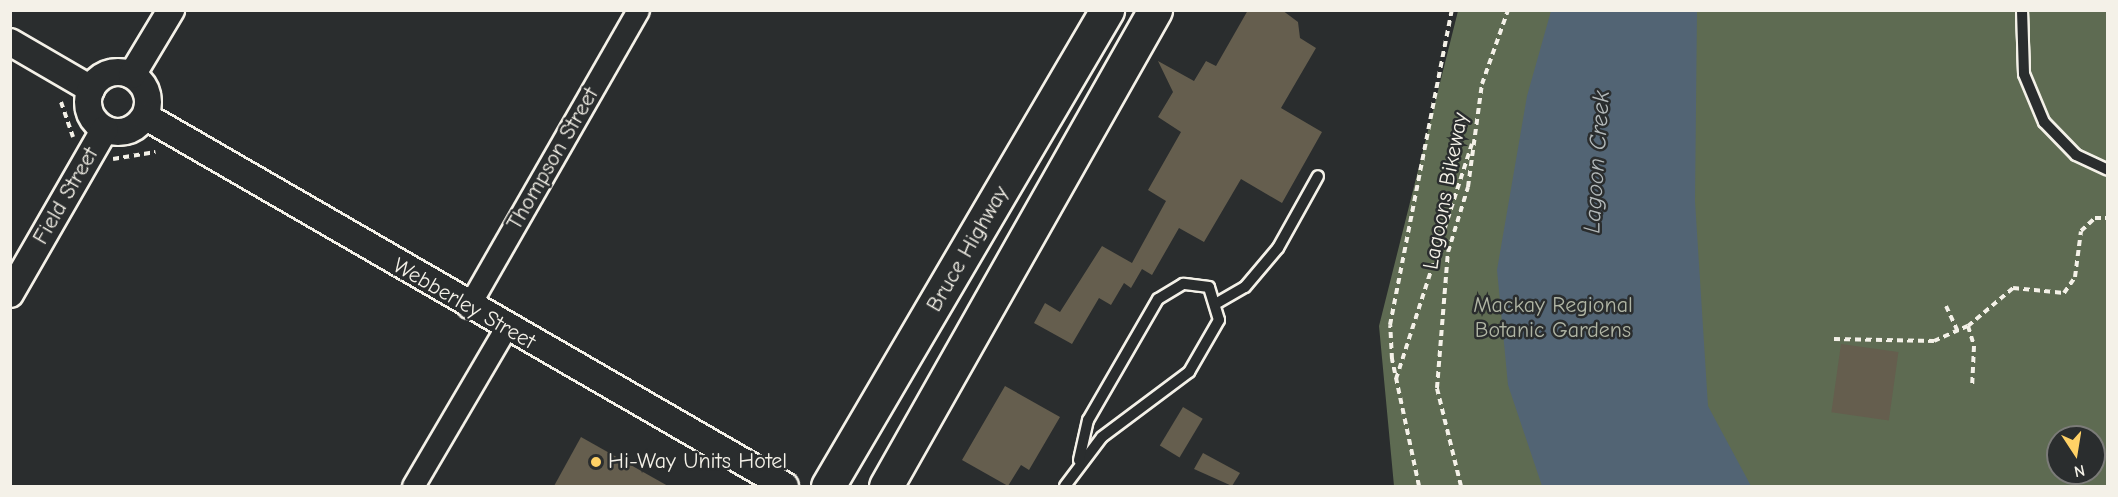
<!DOCTYPE html>
<style>
body{margin:0}
#map{position:relative;width:2118px;height:497px;overflow:hidden;background:#2a2d2e;font-family:"Comic Neue",sans-serif}
div>[style]{position:absolute}
.green>*{inset:0;background:#5e6b52}
.water>*{inset:0;background:#526474}
.building>*{inset:0;background:#655e4e;transform-origin:0 0}
.path>*{height:4px;margin-top:-2px;transform-origin:0;background:repeating-linear-gradient(90deg,#f4f1e8 0 6px,transparent 0 10.5px)}
.roads{filter:drop-shadow(2px 0 #f4f1e8) drop-shadow(-2px 0 #f4f1e8) drop-shadow(0 2px #f4f1e8) drop-shadow(0 -2px #f4f1e8)}
.service>*{height:10px;margin:-5px;padding:0 5px;transform-origin:5px;border-radius:5px;background:#2a2d2e}
.minor>*{height:21px;margin:-10.5px;padding:0 10.5px;transform-origin:10.5px;border-radius:10.5px;background:#2a2d2e}
.tertiary>*{height:26px;margin:-13px;padding:0 13px;transform-origin:13px;border-radius:13px;background:#2a2d2e}
.tertiary>.ring{margin:-13px;padding:0;box-sizing:content-box;background:none;border:26px solid #2a2d2e;border-radius:50%}
.trunk>*{height:33px;margin:-16.5px;padding:0 16.5px;transform-origin:16.5px;border-radius:16.5px;background:#2a2d2e}
.dots>*{width:16px;height:16px;translate:-50% -50%;box-sizing:border-box;border:3px solid #2a2d2e;border-radius:50%}
span{translate:-50% -50%;white-space:nowrap;text-align:center;line-height:1.15;-webkit-text-stroke:5px #2a2d2e;paint-order:stroke}
.street-label{font-size:22px;color:#f4f1e8}
.park-label{font-size:22px;color:#b0b5a4}
.poi-label{font-size:22px;color:#f4f1e8}
.left{translate:0 -50%;text-align:left}
.water-label{font-size:24px;color:#b3b9ba;font-style:italic}
.frame{position:absolute;inset:0;border:12px solid #f4f1e8;pointer-events:none}
.north{position:absolute;left:2046px;top:425px;width:60px;height:60px;box-sizing:border-box;background:#2a2d2e;border:2px solid #7b7b78;border-radius:50%;rotate:168deg;font-size:16px;font-weight:700;line-height:24px;text-align:center;color:#f4f1e8}
.north::after{content:'';display:block;margin:auto;width:21px;height:27px;background:#ffd166;clip-path:polygon(50% 0,100% 100%,50% 72%,0 100%)}
</style>
<div id="map">
<div class="green">
<div style="clip-path:polygon(evenodd,1458px 11px,2107px 11px,2107px 486px,1394px 486px,1379px 326px,1458px 11px,2058px 437px,2094px 437px,2094px 473px,2058px 473px,2058px 437px)"></div>
</div>
<div class="water">
<div style="clip-path:polygon(1551px 11px,1697px 11px,1695px 201px,1708px 406px,1751px 486px,1542px 486px,1508px 385px,1497px 270px,1527px 96px)"></div>
</div>
<div class="building">
<div style="clip-path:polygon(1248px 10px,1282px 10px,1298px 22px,1300px 38px,1316px 48px,1281px 108px,1322px 132px,1282px 203px,1241px 179px,1204px 242px,1179px 228px,1152px 275px,1142px 269px,1131px 288px,1124px 283px,1111px 305px,1099px 298px,1072px 344px,1034px 323px,1045px 303px,1060px 312px,1102px 246px,1132px 263px,1166px 201px,1148px 190px,1181px 132px,1158px 117px,1173px 92px,1158px 61px,1194px 81px,1206px 61px,1216px 66px)"></div>
<div style="left:1841px;top:344px;width:58px;height:69px;rotate:8deg"></div>
<div style="clip-path:polygon(1005px 386px,1060px 417px,1029px 470px,1021px 465px,1008px 486px,962px 460px)"></div>
<div style="left:1183px;top:407px;width:23px;height:45px;rotate:31deg"></div>
<div style="clip-path:polygon(581px 437px,668px 486px,554px 486px)"></div>
<div style="clip-path:polygon(1203px 453px,1240px 473px,1232px 486px,1194px 469px)"></div>
</div>
<div class="path">
<div style="left:61px;top:102px;width:37px;rotate:71deg"></div>
<div style="left:113px;top:159px;width:43px;rotate:-9.5deg"></div>
<div style="left:1946px;top:306px;width:29px;rotate:65deg"></div>
<div style="left:1968px;top:326px;width:21px;rotate:73deg"></div>
<div style="left:1974px;top:346px;width:42px;rotate:92.7deg"></div>
<div style="left:1834px;top:339px;width:100px;rotate:1.1deg"></div>
<div style="left:1934px;top:341px;width:37px;rotate:-24deg"></div>
<div style="left:1968px;top:326px;width:59px;rotate:-40.2deg"></div>
<div style="left:2013px;top:288px;width:51px;rotate:5.6deg"></div>
<div style="left:2064px;top:293px;width:19px;rotate:-55deg"></div>
<div style="left:2075px;top:277px;width:46px;rotate:-82.6deg"></div>
<div style="left:2081px;top:231px;width:19px;rotate:-43deg"></div>
<div style="left:2095px;top:218px;width:13px"></div>
<div style="left:1396px;top:379px;width:247px;rotate:-72.1deg"></div>
<div style="left:1419px;top:486px;width:130px;rotate:-102deg"></div>
<div style="left:1392px;top:359px;width:34px;rotate:-93deg"></div>
<div style="left:1390px;top:325px;width:321px;rotate:-78.9deg"></div>
<div style="left:1461px;top:486px;width:101px;rotate:-103.8deg"></div>
<div style="left:1437px;top:388px;width:136px;rotate:-85.4deg"></div>
<div style="left:1448px;top:252px;width:68px;rotate:-72.9deg"></div>
<div style="left:1468px;top:187px;width:104px;rotate:-82.3deg"></div>
<div style="left:1482px;top:84px;width:78px;rotate:-70.6deg"></div>
</div>
<div class="roads">
<div class="service">
<div style="left:2022px;top:10px;width:64px;rotate:88.2deg"></div>
<div style="left:2024px;top:74px;width:52px;rotate:67.4deg"></div>
<div style="left:2044px;top:122px;width:46px;rotate:45.9deg"></div>
<div style="left:2076px;top:155px;width:35px;rotate:25deg"></div>
<div style="left:1217px;top:303px;width:32px;rotate:-30deg"></div>
<div style="left:1245px;top:287px;width:51px;rotate:-49.8deg"></div>
<div style="left:1278px;top:248px;width:82px;rotate:-60.9deg"></div>
<div style="left:1065px;top:486px;width:61px;rotate:-52.9deg"></div>
<div style="left:1102px;top:437px;width:109px;rotate:-36.8deg"></div>
<div style="left:1189px;top:372px;width:60px;rotate:-60deg"></div>
<div style="left:1219px;top:320px;width:34px;rotate:-107deg"></div>
<div style="left:1209px;top:287px;width:26px;rotate:-173deg"></div>
<div style="left:1183px;top:284px;width:29px;rotate:149deg"></div>
<div style="left:1158px;top:299px;width:140px;rotate:120deg"></div>
<div style="left:1088px;top:420px;width:41px;rotate:102.7deg"></div>
</div>
<div class="minor">
<div style="left:468px;top:307px;width:342px;rotate:-60.2deg"></div>
<div style="left:413px;top:486px;width:182px;rotate:-59.6deg"></div>
</div>
<div class="tertiary">
<div style="left:10px;top:42px;width:94px;rotate:30.1deg"></div>
<div class="ring" style="left:88px;top:72px;width:34px;height:34px"></div>
<div style="left:132px;top:75px;width:76px;rotate:-59deg"></div>
<div style="left:145px;top:116px;width:739px;rotate:30.03deg"></div>
<div style="left:10px;top:294px;width:190px;rotate:-60.1deg"></div>
</div>
<div class="trunk">
<div style="left:828px;top:486px;width:552px;rotate:-59.62deg"></div>
<div style="left:886px;top:486px;width:547px;rotate:-60.53deg"></div>
</div>
</div>
<div class="dots">
<div style="left:596px;top:462px;background:#ffd166"></div>
</div>
<div class="street-label">
<span style="left:553px;top:159px;rotate:-60deg">Thompson Street</span>
<span style="left:1446px;top:191px;rotate:-79deg">Lagoons Bikeway</span>
<span style="left:66px;top:196px;rotate:-60deg">Field Street</span>
<span style="left:968px;top:249px;rotate:-60deg">Bruce Highway</span>
<span style="left:464px;top:304px;rotate:30deg">Webberley Street</span>
</div>
<div class="park-label">
<span style="left:1553px;top:318px">Mackay Regional<br>Botanic Gardens</span>
</div>
<div class="poi-label">
<span class="left" style="left:608px;top:462px">Hi-Way Units Hotel</span>
</div>
<div class="water-label">
<span style="left:1597px;top:162px;rotate:-86deg">Lagoon Creek</span>
</div>
<div class="frame"></div>
<div class="north">N</div>
</div>
